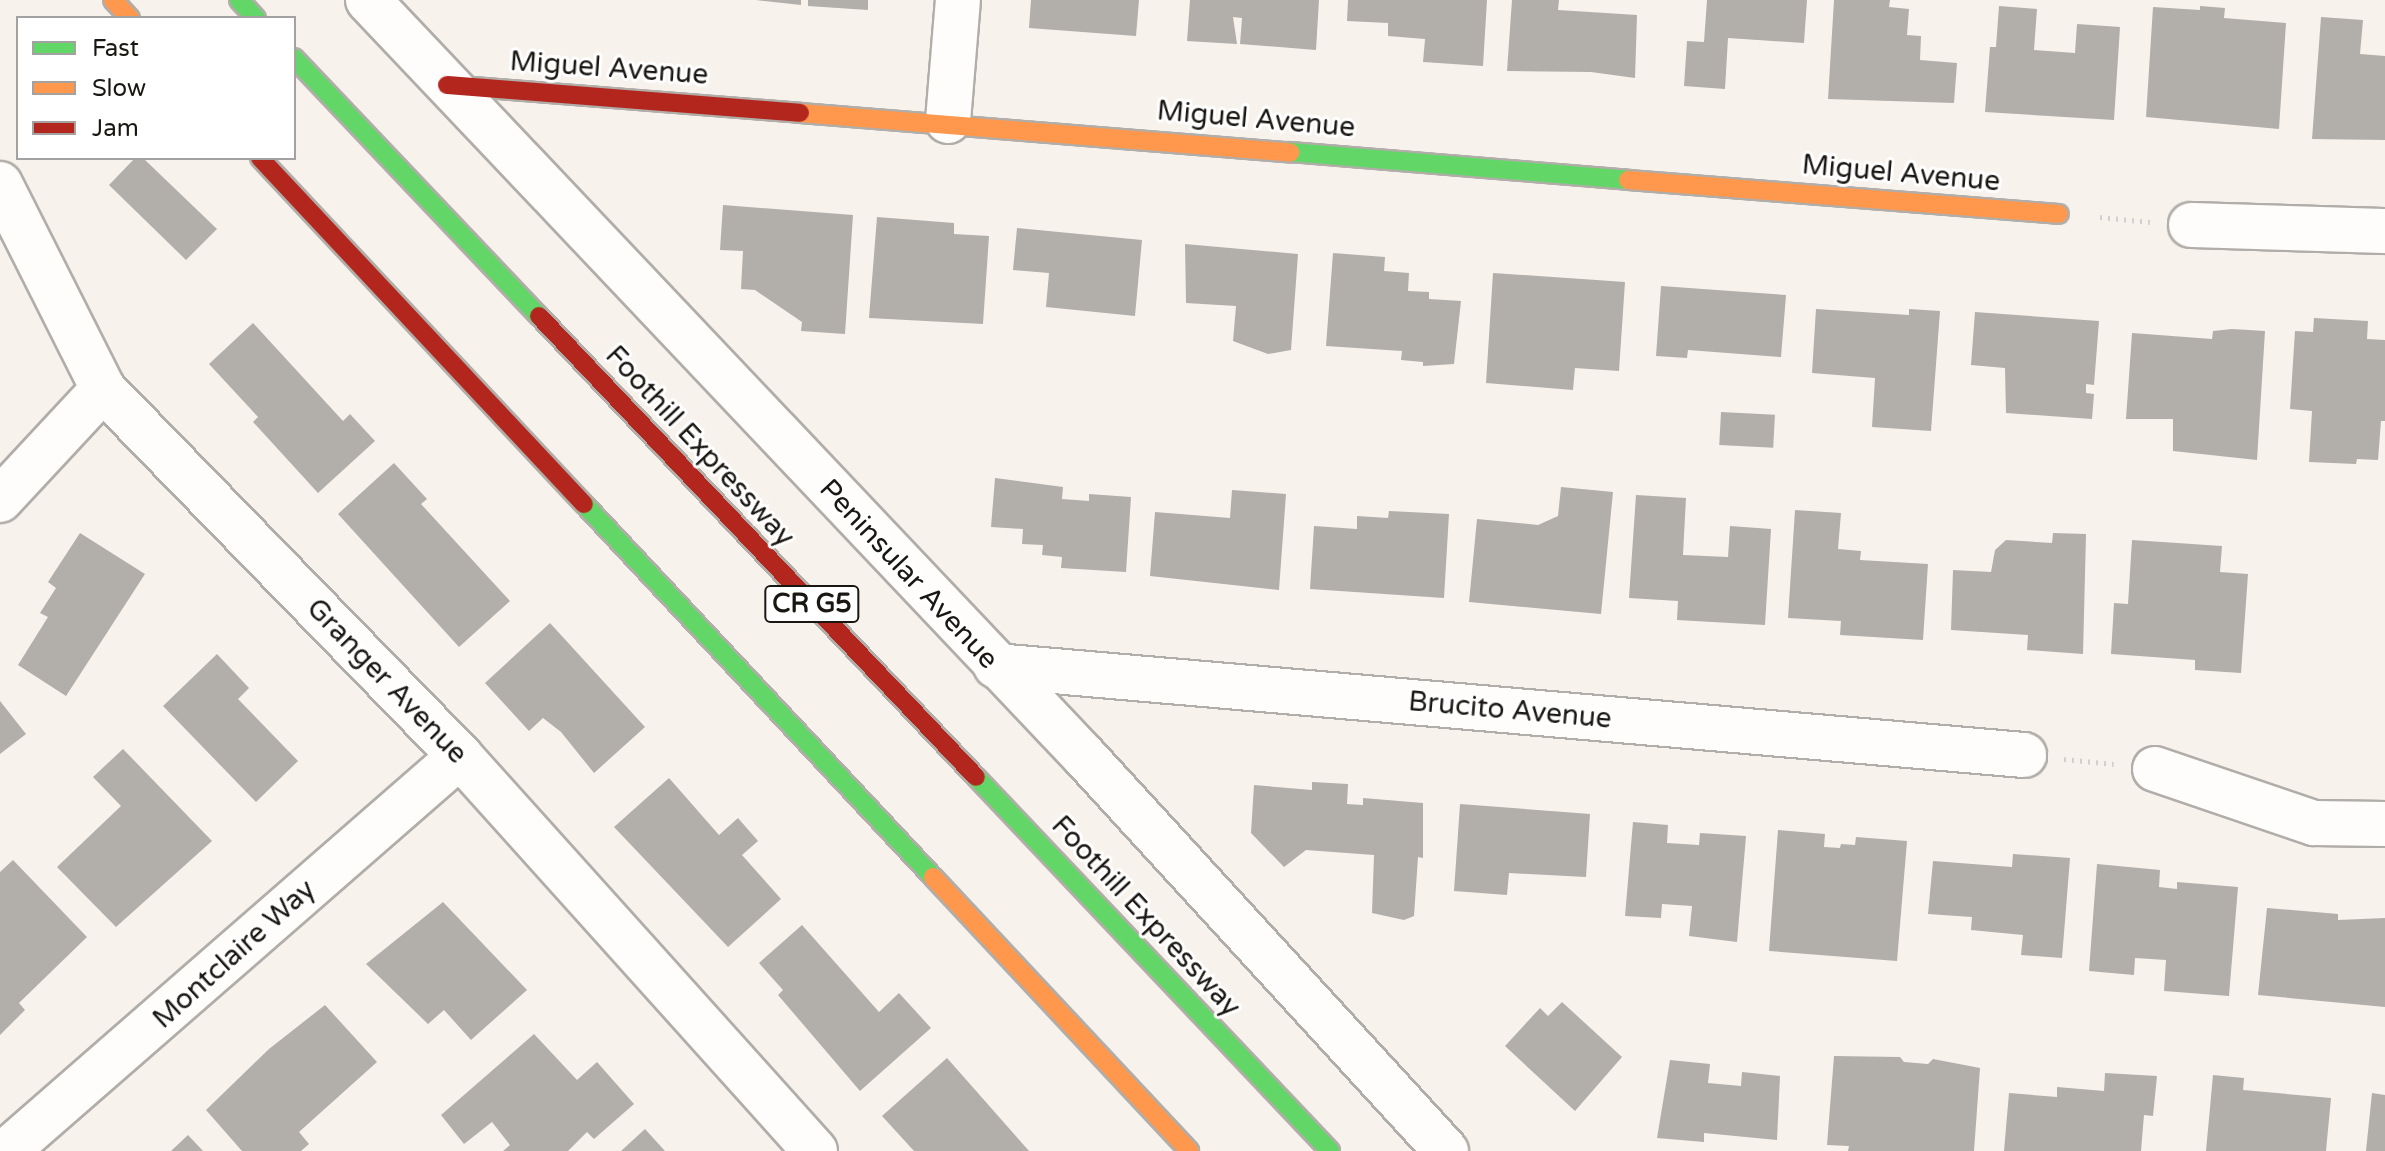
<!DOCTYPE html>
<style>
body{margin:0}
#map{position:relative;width:2385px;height:1151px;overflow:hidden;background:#f7f2ec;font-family:"Varela Round",sans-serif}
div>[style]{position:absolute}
.building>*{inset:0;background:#b2aeaa;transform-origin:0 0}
.path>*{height:5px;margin-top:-2.5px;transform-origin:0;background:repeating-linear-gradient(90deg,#d2d0ce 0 2px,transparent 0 8px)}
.roads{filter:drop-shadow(2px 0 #b1ada8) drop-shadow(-2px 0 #b1ada8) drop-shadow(0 2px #b1ada8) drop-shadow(0 -2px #b1ada8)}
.street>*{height:44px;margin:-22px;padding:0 22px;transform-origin:22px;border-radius:22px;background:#fefdfc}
.fast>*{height:18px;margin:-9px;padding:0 9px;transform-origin:9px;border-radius:9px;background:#63d668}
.slow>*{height:18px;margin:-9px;padding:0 9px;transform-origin:9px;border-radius:9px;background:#ff974d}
.jam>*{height:18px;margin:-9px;padding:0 9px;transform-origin:9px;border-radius:9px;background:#b3261e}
span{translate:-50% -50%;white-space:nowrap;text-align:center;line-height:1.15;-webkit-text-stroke:6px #fff;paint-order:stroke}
.shield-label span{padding:2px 6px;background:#fff;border:2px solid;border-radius:6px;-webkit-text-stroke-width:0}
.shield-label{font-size:26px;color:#1a1713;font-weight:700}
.street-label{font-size:28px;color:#1a1713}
.legend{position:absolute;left:16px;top:16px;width:280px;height:144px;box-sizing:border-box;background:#fff;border:2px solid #a3a2a1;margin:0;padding:10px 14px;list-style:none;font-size:24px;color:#1a1713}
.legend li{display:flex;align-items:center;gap:16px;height:40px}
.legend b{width:40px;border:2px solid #a3a2a1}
</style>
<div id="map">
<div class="building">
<div style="clip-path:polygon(756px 0,801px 0,801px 5px)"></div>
<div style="clip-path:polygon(808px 0,868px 0,868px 10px,808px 6px)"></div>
<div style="clip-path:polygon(1031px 0,1139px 0,1136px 36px,1029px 28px)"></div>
<div style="clip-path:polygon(1190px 0,1319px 0,1316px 50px,1240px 44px,1242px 18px,1233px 17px,1237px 44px,1187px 41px)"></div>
<div style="clip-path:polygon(1348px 0,1487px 0,1483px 66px,1423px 62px,1425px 39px,1388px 36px,1388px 23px,1347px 21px)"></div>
<div style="clip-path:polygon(1512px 0,1559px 0,1558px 10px,1637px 15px,1635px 78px,1591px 72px,1507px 71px)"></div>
<div style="clip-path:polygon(1707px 0,1807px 0,1804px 43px,1728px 38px,1725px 89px,1684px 86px,1687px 41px,1704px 42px)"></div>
<div style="clip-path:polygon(1834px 0,1890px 0,1889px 7px,1909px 9px,1907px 35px,1921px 36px,1920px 60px,1957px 63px,1954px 103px,1828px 99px)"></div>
<div style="clip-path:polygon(1999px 6px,2037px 9px,2034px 50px,2075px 53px,2077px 24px,2120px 27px,2114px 120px,1985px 112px,1990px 47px,1996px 47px)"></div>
<div style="clip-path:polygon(2200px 6px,2225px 8px,2224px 18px,2286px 23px,2279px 129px,2146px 117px,2153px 7px,2200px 10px)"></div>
<div style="clip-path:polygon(2321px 17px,2363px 20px,2360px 54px,2385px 56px,2385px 140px,2312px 139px)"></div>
<div style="clip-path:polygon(135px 158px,143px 158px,217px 229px,186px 260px,109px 185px)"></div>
<div style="clip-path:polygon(723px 205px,853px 215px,845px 334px,801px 331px,802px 322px,755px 290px,741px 289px,743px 251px,720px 250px)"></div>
<div style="clip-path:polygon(877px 217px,954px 223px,954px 234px,989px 236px,983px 324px,869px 318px)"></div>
<div style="clip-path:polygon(1017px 228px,1142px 240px,1135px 316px,1046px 307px,1049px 273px,1013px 270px)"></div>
<div style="clip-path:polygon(1185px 244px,1298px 254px,1291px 350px,1268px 354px,1233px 341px,1236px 306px,1186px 303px)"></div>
<div style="clip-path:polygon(1333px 253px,1385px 257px,1384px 271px,1409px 273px,1408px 291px,1429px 292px,1429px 299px,1461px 301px,1454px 364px,1423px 366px,1423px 362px,1401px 360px,1402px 351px,1326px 346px)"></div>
<div style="clip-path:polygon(1493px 273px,1625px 282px,1619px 371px,1575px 368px,1573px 390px,1486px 383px)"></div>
<div style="clip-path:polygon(1661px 286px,1786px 295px,1781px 357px,1688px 350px,1687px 358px,1656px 356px)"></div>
<div style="clip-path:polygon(1816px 309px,1909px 315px,1909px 309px,1940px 311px,1931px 431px,1872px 427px,1875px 378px,1812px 373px)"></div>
<div style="clip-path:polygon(1975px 312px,2099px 321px,2094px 385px,2086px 384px,2086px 393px,2094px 394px,2092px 419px,2006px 413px,2005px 368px,1971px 365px)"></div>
<div style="clip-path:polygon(2314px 318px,2368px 321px,2367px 339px,2385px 340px,2385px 421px,2381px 421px,2378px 460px,2357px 459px,2356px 464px,2309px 462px,2312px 411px,2290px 409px,2295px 331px,2313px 332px)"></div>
<div style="clip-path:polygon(253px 323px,343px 421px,350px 414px,375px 441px,318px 493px,253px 422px,258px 417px,209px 364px)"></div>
<div style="clip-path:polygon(2232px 329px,2265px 331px,2257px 460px,2173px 451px,2173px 419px,2126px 419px,2132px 333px,2212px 339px,2213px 331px)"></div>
<div style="left:1721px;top:412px;width:54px;height:33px;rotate:3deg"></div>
<div style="clip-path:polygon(394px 463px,427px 499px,421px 504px,510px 601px,459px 647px,338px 514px)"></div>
<div style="clip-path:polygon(995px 478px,1063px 487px,1062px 499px,1089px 501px,1089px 494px,1131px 497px,1126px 572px,1061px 568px,1062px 557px,1042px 555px,1043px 545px,1022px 544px,1023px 529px,991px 527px)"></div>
<div style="clip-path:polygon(1561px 487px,1613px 492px,1601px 614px,1469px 602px,1477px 519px,1538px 525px,1558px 516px)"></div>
<div style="clip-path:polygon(1232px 490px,1286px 494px,1279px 590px,1150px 576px,1155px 512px,1230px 518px)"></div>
<div style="clip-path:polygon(1636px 495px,1686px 498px,1683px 555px,1728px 557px,1730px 526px,1771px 529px,1765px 625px,1677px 620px,1678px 601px,1629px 598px)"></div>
<div style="clip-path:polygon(1795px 510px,1841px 513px,1838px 549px,1861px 551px,1860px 560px,1928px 564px,1923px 640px,1840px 635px,1841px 621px,1788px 618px)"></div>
<div style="clip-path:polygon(1389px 511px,1449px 514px,1444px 598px,1310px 589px,1314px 526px,1357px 529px,1357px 516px,1388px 518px)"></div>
<div style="clip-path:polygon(80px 533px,145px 574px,66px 696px,18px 665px,48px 617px,40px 613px,56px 588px,48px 582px)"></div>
<div style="clip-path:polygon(2053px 533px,2086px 534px,2083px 654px,2027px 650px,2028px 635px,1951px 630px,1953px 570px,1991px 572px,1995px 550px,2006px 540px,2052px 543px)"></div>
<div style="clip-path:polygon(2132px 540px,2222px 546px,2220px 572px,2248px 574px,2241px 673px,2195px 670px,2195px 660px,2111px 654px,2114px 603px,2128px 604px)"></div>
<div style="clip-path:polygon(550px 623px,645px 727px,594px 773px,561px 732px,543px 718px,529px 731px,485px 683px)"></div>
<div style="clip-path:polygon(217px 654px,249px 688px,238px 699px,298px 761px,256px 802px,163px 706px)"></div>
<div style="clip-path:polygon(0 701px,26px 734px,0 754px)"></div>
<div style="clip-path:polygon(123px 749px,212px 841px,116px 927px,57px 867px,121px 806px,93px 777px)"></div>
<div style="clip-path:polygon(669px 778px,719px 835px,738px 818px,758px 841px,742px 855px,781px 899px,728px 947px,614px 827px)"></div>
<div style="clip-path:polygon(1312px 782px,1348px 784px,1347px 804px,1363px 805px,1363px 798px,1423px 803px,1423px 858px,1418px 857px,1414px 916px,1404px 920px,1372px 913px,1374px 855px,1306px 850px,1284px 867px,1251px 833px,1254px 785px,1312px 790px)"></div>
<div style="clip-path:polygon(1460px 804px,1590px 814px,1586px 877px,1509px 873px,1507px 895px,1454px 891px)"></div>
<div style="clip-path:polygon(1633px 822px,1668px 825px,1667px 843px,1699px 845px,1700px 833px,1746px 836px,1737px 942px,1689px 936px,1692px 906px,1662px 904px,1661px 918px,1625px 916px)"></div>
<div style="clip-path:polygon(1778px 830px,1825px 834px,1824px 847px,1840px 848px,1841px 844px,1855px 845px,1856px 837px,1907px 841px,1897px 961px,1769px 951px)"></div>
<div style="clip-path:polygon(2013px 854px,2070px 858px,2062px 958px,2021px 955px,2023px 935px,1971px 930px,1972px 917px,1928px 914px,1933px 861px,2012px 867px)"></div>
<div style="clip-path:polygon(13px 860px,87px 937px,19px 1003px,25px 1010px,0 1035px,0 872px)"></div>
<div style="clip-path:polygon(2097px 864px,2160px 870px,2159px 887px,2177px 889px,2177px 882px,2238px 887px,2229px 996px,2164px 991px,2166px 960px,2135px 958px,2134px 975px,2089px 971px)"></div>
<div style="clip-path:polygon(443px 902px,527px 990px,471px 1040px,444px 1010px,428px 1024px,366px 964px)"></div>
<div style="clip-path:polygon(2267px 908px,2338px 914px,2338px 920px,2385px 918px,2385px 1007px,2258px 995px)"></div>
<div style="clip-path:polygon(802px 925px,879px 1012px,899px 993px,931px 1028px,860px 1091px,778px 995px,783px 990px,759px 963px)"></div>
<div style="clip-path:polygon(1562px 1002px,1622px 1057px,1575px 1111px,1505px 1046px,1540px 1008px,1548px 1016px)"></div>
<div style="clip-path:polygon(325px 1005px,377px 1062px,299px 1132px,309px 1144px,301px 1151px,242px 1151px,206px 1110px,269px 1049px)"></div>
<div style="clip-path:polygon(534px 1034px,577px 1080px,597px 1062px,634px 1104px,594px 1139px,587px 1132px,568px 1151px,503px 1151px,510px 1145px,492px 1122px,464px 1144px,441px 1115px)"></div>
<div style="clip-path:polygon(1834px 1056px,1900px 1057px,1904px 1062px,1928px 1064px,1933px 1059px,1980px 1068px,1974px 1151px,1848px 1151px,1849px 1146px,1827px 1145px)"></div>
<div style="clip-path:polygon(947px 1058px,1029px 1151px,914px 1151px,882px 1116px)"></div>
<div style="clip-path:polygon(1670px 1060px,1710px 1064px,1708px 1083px,1741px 1086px,1742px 1072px,1780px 1076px,1777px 1140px,1704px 1133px,1704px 1142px,1657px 1138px)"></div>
<div style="clip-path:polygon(2105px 1073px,2157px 1076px,2153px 1116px,2144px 1115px,2141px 1151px,2004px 1151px,2009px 1093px,2057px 1097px,2057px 1087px,2104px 1091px)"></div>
<div style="clip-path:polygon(2213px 1075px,2244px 1078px,2243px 1090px,2331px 1098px,2326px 1151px,2206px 1151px)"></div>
<div style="clip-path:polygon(2372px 1093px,2385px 1095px,2385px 1151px,2366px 1151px)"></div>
<div style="clip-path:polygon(645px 1129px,665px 1151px,621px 1151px)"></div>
<div style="clip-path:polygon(188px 1135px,203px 1151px,171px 1151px)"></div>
</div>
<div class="path">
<div style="left:2100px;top:217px;width:50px;rotate:5.7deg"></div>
<div style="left:2064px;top:759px;width:50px;rotate:5.7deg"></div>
</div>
<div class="roads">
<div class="street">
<div style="left:368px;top:0;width:1041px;rotate:46.56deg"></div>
<div style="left:1084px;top:756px;width:536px;rotate:47.5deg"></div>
<div style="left:948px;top:121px;width:121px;rotate:-85.3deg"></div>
<div style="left:0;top:184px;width:229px;rotate:63.3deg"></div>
<div style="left:103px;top:389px;width:512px;rotate:45.79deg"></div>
<div style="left:460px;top:756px;width:531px;rotate:48.05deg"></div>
<div style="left:2191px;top:225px;width:194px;rotate:1.8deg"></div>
<div style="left:0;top:500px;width:151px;rotate:-47.1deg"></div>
<div style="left:996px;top:666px;width:1032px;rotate:4.95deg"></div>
<div style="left:2155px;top:769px;width:168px;rotate:18.8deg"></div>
<div style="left:2314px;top:823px;width:71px;rotate:0.8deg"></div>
<div style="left:7px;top:1151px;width:601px;rotate:-41.09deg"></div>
</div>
<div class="fast">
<div style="left:239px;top:0;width:25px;rotate:47deg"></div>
<div style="left:294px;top:58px;width:356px;rotate:46.5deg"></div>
<div style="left:1290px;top:152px;width:339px;rotate:4.7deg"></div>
<div style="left:584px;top:504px;width:511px;rotate:46.9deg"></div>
<div style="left:976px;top:777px;width:515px;rotate:46.57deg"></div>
</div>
<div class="slow">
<div style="left:113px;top:0;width:25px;rotate:47deg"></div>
<div style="left:800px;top:113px;width:492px;rotate:4.6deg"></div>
<div style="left:1628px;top:180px;width:432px;rotate:4.5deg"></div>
<div style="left:933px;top:877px;width:375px;rotate:46.9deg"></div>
</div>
<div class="jam">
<div style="left:447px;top:85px;width:354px;rotate:4.5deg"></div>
<div style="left:260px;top:158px;width:474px;rotate:46.9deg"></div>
<div style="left:539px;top:316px;width:635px;rotate:46.53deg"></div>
</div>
</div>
<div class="shield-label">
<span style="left:812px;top:604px">CR G5</span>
</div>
<div class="street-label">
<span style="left:609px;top:68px;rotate:4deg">Miguel Avenue</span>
<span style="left:1256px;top:119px;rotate:5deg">Miguel Avenue</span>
<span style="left:1901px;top:173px;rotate:5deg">Miguel Avenue</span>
<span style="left:700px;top:446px;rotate:47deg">Foothill Expressway</span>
<span style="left:909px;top:574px;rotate:47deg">Peninsular Avenue</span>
<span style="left:387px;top:681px;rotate:46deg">Granger Avenue</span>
<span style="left:1510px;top:710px;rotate:5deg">Brucito Avenue</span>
<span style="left:1146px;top:916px;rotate:47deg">Foothill Expressway</span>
<span style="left:234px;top:954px;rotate:-42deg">Montclaire Way</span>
</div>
<ul class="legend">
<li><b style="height:10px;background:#63d668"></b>Fast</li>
<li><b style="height:10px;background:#ff974d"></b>Slow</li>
<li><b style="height:10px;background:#b3261e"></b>Jam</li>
</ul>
</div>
